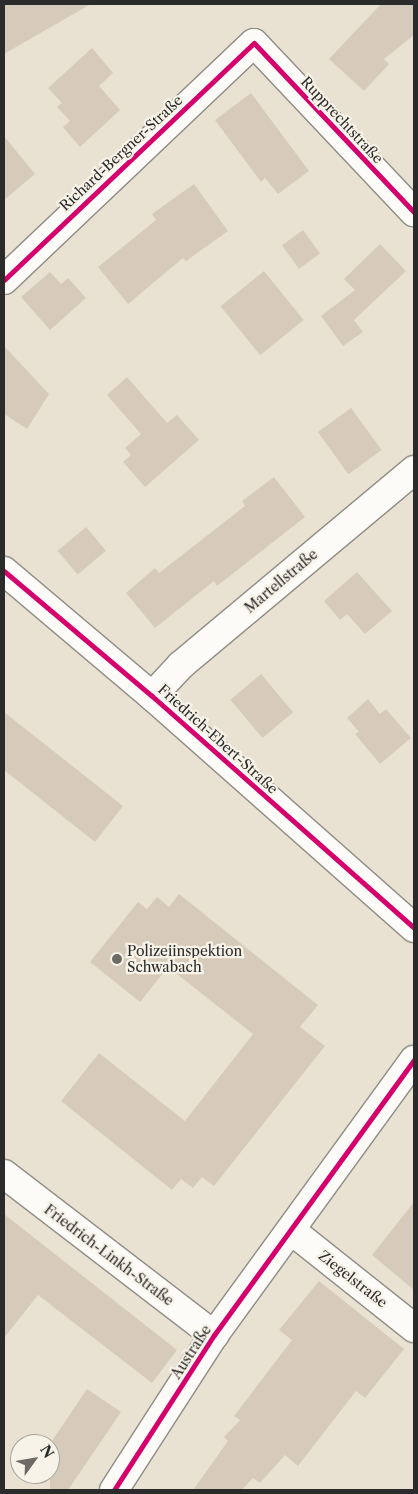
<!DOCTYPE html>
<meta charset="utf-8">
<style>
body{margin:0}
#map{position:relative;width:418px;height:1494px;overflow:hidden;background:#e9e2d3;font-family:"Libre Caslon Text",serif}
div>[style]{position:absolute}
.building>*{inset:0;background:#d6cbba;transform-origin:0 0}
.roads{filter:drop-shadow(1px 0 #908c85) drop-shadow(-1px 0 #908c85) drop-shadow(0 1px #908c85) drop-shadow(0 -1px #908c85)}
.minor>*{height:28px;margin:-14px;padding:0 14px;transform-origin:14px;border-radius:14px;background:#fcfbf8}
.tertiary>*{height:28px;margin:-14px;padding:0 14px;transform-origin:14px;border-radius:14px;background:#fcfbf8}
.cycleway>*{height:5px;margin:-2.5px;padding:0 2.5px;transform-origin:2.5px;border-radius:2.5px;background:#d6006c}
.dots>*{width:14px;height:14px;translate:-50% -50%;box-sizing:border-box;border:2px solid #f7f3e8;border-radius:50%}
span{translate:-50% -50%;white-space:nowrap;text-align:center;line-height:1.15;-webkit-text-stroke:4.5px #f7f3e8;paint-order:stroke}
.street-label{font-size:14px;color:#2b2b2b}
.poi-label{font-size:14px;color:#2b2b2b}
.left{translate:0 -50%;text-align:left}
.frame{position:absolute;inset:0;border:5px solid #2b2b2b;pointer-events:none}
.north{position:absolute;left:10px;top:1434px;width:50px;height:50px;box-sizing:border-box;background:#f7f3e8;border:1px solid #a5a39c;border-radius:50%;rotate:58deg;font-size:14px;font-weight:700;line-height:20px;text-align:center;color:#2b2b2b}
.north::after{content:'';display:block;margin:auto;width:18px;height:22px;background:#6e6b66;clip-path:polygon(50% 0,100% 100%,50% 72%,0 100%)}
</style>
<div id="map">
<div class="building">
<div style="clip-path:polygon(4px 4px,91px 4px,4px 54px)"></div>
<div style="clip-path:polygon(381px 4px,414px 4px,414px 35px,384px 59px,389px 64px,364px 91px,329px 59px)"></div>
<div style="clip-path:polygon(92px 48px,113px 73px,99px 86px,120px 110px,80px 147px,63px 127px,70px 121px,57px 107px,62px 103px,48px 88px)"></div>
<div style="clip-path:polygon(251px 93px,309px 171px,278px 194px,265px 178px,261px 182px,215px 120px)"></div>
<div style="clip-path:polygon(4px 136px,35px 174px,4px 200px)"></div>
<div style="clip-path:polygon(194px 184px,228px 231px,186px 261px,183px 258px,128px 304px,98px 267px,156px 220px,152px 214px)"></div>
<div style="left:303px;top:230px;width:29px;height:26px;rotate:54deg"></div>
<div style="clip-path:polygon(380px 244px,406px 271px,354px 320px,363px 332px,343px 346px,321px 316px,355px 290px,344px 279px)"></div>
<div style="left:264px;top:271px;width:63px;height:56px;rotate:51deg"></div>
<div style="clip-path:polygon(50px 272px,61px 284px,68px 278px,86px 298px,50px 330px,21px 297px)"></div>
<div style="clip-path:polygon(4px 346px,49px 394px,27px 429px,4px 414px)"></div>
<div style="clip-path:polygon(127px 377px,167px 423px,177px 415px,199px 440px,145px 487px,123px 462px,131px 455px,125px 448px,141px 434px,107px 395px)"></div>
<div style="left:351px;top:408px;width:52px;height:41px;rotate:54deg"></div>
<div style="clip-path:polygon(274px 477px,305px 517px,217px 586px,214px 581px,155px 628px,126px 593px,155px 568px,159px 573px,245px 506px,242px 501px)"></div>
<div style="left:86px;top:527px;width:31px;height:37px;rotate:50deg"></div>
<div style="clip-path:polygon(357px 572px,392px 611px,365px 634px,347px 614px,340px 620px,324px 601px)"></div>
<div style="left:261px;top:674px;width:50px;height:40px;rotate:50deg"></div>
<div style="clip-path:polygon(368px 699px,380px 714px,386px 709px,411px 738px,380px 764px,355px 734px,359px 732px,347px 718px)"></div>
<div style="clip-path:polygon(4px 712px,123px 806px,95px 842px,4px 770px)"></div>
<div style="clip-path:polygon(179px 894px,318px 1005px,300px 1027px,325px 1046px,214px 1186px,202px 1177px,193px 1188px,181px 1179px,172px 1190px,61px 1101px,99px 1053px,185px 1121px,253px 1034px,168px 967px,140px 1002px,90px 962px,138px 902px,147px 909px,157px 897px,169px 907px)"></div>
<div style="clip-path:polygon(414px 1202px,414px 1290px,372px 1255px)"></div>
<div style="clip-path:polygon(4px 1214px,177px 1350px,152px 1383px,38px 1295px,4px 1338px)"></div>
<div style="clip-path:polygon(319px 1281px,404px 1349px,365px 1398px,356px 1391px,298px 1466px,285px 1455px,260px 1483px,253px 1478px,242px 1490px,193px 1490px,228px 1441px,224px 1437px,240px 1420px,234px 1416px,292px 1340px,279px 1330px)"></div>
<div style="clip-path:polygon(87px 1389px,121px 1412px,68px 1490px,50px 1490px,50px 1444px)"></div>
</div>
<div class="roads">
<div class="minor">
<div style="left:4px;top:280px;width:344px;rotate:-43.5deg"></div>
<div style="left:254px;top:43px;width:233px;rotate:46.6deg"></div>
<div style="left:152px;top:696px;width:42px;rotate:-46.9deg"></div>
<div style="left:181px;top:665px;width:304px;rotate:-39.9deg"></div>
<div style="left:4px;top:1174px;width:265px;rotate:37.5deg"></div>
<div style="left:292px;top:1231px;width:156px;rotate:38.5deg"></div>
<div style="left:114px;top:1490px;width:184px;rotate:-57.2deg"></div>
<div style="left:214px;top:1335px;width:340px;rotate:-54deg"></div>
</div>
<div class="tertiary">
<div style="left:4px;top:571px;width:194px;rotate:40.2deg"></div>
<div style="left:152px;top:696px;width:350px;rotate:41.5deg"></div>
</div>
</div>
<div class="cycleway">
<div style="left:4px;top:280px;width:344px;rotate:-43.5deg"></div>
<div style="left:254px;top:43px;width:233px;rotate:46.6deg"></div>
<div style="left:4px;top:571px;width:194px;rotate:40.2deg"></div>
<div style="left:152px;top:696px;width:350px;rotate:41.5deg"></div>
<div style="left:114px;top:1490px;width:184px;rotate:-57.2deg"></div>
<div style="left:214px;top:1335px;width:340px;rotate:-54deg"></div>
</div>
<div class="dots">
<div style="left:117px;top:959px;background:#6e6b66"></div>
</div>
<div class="street-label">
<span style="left:342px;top:120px;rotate:47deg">Rupprechtstraße</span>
<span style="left:121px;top:153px;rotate:-43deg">Richard-Bergner-Straße</span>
<span style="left:281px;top:581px;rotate:-40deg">Martellstraße</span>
<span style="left:218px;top:739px;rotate:42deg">Friedrich-Ebert-Straße</span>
<span style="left:109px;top:1255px;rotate:37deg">Friedrich-Linkh-Straße</span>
<span style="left:353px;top:1279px;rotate:38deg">Ziegelstraße</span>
<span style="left:191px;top:1352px;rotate:-57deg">Austraße</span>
</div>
<div class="poi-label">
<span class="left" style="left:127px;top:959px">Polizeiinspektion<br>Schwabach</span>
</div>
<div class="frame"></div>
<div class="north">N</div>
</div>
